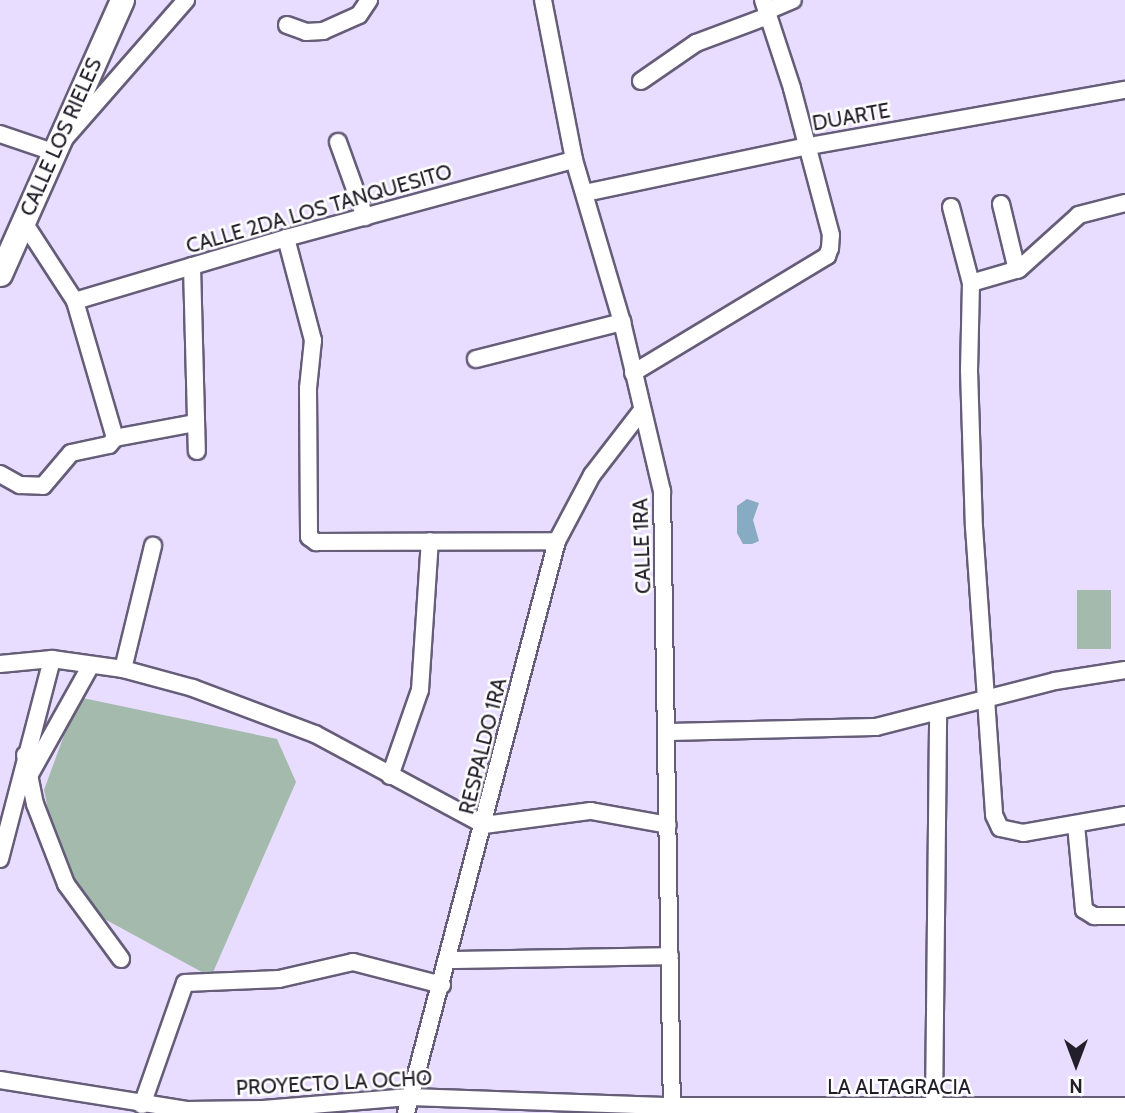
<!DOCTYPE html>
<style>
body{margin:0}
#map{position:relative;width:1125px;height:1113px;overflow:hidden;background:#e8ddfe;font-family:Cabin,sans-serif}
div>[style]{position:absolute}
.green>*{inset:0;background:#a3baac;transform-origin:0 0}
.water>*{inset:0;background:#87abc2}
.roads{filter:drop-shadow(2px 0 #665d79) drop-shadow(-2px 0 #665d79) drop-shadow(0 2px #665d79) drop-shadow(0 -2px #665d79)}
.street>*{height:16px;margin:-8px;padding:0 8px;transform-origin:8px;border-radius:8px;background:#fff}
.secondary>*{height:23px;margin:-11.5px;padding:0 11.5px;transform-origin:11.5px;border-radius:11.5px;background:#fff}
span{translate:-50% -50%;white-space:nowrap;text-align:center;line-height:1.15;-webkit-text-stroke:5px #fff;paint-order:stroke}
.street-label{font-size:21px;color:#231f2a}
.north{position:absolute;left:1041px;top:1029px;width:70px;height:70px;-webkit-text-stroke:5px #fff;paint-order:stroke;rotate:180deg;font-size:19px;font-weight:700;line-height:28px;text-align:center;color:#231f2a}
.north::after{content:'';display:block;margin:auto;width:24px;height:32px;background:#231f2a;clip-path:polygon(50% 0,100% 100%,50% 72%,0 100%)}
</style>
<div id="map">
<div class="green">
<div style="left:1077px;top:590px;width:34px;height:59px"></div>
<div style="clip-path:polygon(78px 697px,277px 739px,296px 782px,211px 977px,99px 916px,58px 859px,44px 790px)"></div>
</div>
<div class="water">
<div style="clip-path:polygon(747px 499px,759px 503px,753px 520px,759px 541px,752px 544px,743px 544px,737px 533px,737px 506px)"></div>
</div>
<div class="roads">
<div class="street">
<div style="left:543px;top:0;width:163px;rotate:79deg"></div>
<div style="left:574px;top:160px;width:169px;rotate:73.5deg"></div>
<div style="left:622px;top:322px;width:174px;rotate:76.7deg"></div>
<div style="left:662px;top:491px;width:622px;rotate:89.08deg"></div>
<div style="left:767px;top:11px;width:28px;rotate:-23deg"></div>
<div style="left:287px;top:25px;width:20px;rotate:20deg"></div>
<div style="left:306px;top:32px;width:17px;rotate:-3deg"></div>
<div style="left:323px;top:31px;width:39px;rotate:-24deg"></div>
<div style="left:359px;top:15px;width:18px;rotate:-56deg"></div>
<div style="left:641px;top:81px;width:67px;rotate:-34.6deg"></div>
<div style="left:696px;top:43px;width:77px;rotate:-20.6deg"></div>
<div style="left:0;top:134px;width:56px;rotate:18.8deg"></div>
<div style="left:53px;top:152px;width:202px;rotate:-48.8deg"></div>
<div style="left:338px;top:142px;width:80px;rotate:70.2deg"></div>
<div style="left:585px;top:193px;width:224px;rotate:-11.9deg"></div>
<div style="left:804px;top:147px;width:326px;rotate:-10.1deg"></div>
<div style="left:1125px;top:203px;width:48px;rotate:165.4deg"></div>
<div style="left:1079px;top:215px;width:81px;rotate:138deg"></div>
<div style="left:1019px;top:269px;width:50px;rotate:163.7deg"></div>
<div style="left:971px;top:283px;width:87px;rotate:91.3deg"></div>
<div style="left:969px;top:370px;width:157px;rotate:88.2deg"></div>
<div style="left:974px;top:527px;width:289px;rotate:86deg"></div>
<div style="left:994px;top:815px;width:14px;rotate:65deg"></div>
<div style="left:1000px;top:828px;width:24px;rotate:12deg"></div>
<div style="left:1023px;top:833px;width:104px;rotate:-10deg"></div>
<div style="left:1001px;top:204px;width:68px;rotate:76.4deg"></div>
<div style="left:951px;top:207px;width:79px;rotate:75.3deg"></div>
<div style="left:286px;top:238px;width:106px;rotate:75.2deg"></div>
<div style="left:313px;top:340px;width:48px;rotate:95.9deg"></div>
<div style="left:308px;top:388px;width:149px;rotate:89.6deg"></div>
<div style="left:309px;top:537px;width:9px;rotate:36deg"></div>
<div style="left:316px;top:542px;width:241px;rotate:-0.2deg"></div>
<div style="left:192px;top:266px;width:185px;rotate:88.5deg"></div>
<div style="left:75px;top:301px;width:220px;rotate:-16.6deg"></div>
<div style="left:286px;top:238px;width:298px;rotate:-15.2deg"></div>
<div style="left:476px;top:359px;width:151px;rotate:-14.2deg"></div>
<div style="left:633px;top:373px;width:227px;rotate:-31.1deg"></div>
<div style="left:827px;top:256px;width:9px;rotate:-69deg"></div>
<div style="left:830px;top:248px;width:13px;rotate:-86deg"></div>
<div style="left:831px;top:235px;width:152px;rotate:-104.9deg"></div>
<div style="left:792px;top:88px;width:93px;rotate:-108.2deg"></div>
<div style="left:115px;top:438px;width:81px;rotate:-10.6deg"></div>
<div style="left:0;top:474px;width:23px;rotate:29deg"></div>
<div style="left:20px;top:485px;width:23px;rotate:2deg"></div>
<div style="left:43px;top:486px;width:43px;rotate:-49.7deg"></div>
<div style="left:71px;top:453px;width:39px;rotate:-12deg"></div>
<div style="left:109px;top:445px;width:9px;rotate:-49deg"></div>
<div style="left:115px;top:438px;width:143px;rotate:-106.3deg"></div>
<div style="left:75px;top:301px;width:95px;rotate:-123deg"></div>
<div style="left:0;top:664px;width:52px;rotate:-5.5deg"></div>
<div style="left:52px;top:659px;width:72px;rotate:8deg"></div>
<div style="left:123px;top:669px;width:73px;rotate:15.2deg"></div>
<div style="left:193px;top:688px;width:130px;rotate:20.7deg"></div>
<div style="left:315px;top:734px;width:192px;rotate:28.3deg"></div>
<div style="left:484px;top:825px;width:108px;rotate:-7.5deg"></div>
<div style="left:591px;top:811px;width:78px;rotate:10.3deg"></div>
<div style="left:123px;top:669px;width:127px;rotate:-76.3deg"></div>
<div style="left:667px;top:732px;width:209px;rotate:-1.4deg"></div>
<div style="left:876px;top:727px;width:185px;rotate:-14.4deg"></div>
<div style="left:1055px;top:681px;width:71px;rotate:-8.9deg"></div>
<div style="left:25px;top:755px;width:50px;rotate:78.5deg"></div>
<div style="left:35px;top:804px;width:86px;rotate:68.8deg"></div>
<div style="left:66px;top:884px;width:93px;rotate:53.7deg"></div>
<div style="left:29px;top:776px;width:127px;rotate:-60.8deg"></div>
<div style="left:390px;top:776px;width:91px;rotate:-70.8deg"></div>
<div style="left:420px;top:690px;width:149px;rotate:-86.2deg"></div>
<div style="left:1076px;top:825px;width:85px;rotate:84.6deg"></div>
<div style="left:1084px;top:910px;width:12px;rotate:31deg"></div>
<div style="left:1094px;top:916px;width:31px"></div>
<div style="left:0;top:859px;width:207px;rotate:-75.4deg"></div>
<div style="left:449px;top:960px;width:221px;rotate:-1deg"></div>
<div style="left:0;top:1080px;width:189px;rotate:9.1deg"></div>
<div style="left:187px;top:1110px;width:76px;rotate:-0.8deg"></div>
<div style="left:263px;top:1109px;width:147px;rotate:-4.7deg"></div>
<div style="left:410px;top:1097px;width:262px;rotate:2deg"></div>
<div style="left:672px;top:1106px;width:453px"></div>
<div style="left:142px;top:1105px;width:129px;rotate:-70.6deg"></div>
<div style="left:185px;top:983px;width:94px;rotate:-2.4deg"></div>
<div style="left:279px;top:979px;width:76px;rotate:-12.9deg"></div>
<div style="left:353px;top:962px;width:92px;rotate:14.5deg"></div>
<div style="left:934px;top:1109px;width:396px;rotate:-89.4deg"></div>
<div style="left:406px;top:1113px;width:592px;rotate:-75.21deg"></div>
<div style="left:557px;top:541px;width:75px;rotate:-62.1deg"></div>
<div style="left:592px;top:475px;width:82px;rotate:-52.4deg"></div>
</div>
<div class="secondary">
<div style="left:0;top:274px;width:300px;rotate:-66deg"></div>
</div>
</div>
<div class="street-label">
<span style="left:851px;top:117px;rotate:-10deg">DUARTE</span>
<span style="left:61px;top:137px;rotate:-66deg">CALLE LOS RIELES</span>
<span style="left:319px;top:209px;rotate:-16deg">CALLE 2DA LOS TANQUESITO</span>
<span style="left:642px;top:546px;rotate:-92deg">CALLE 1RA</span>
<span style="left:483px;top:746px;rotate:-76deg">RESPALDO 1RA</span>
<span style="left:334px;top:1083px;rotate:-3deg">PROYECTO LA OCHO</span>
<span style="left:899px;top:1087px">LA ALTAGRACIA</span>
</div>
<div class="north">N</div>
</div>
